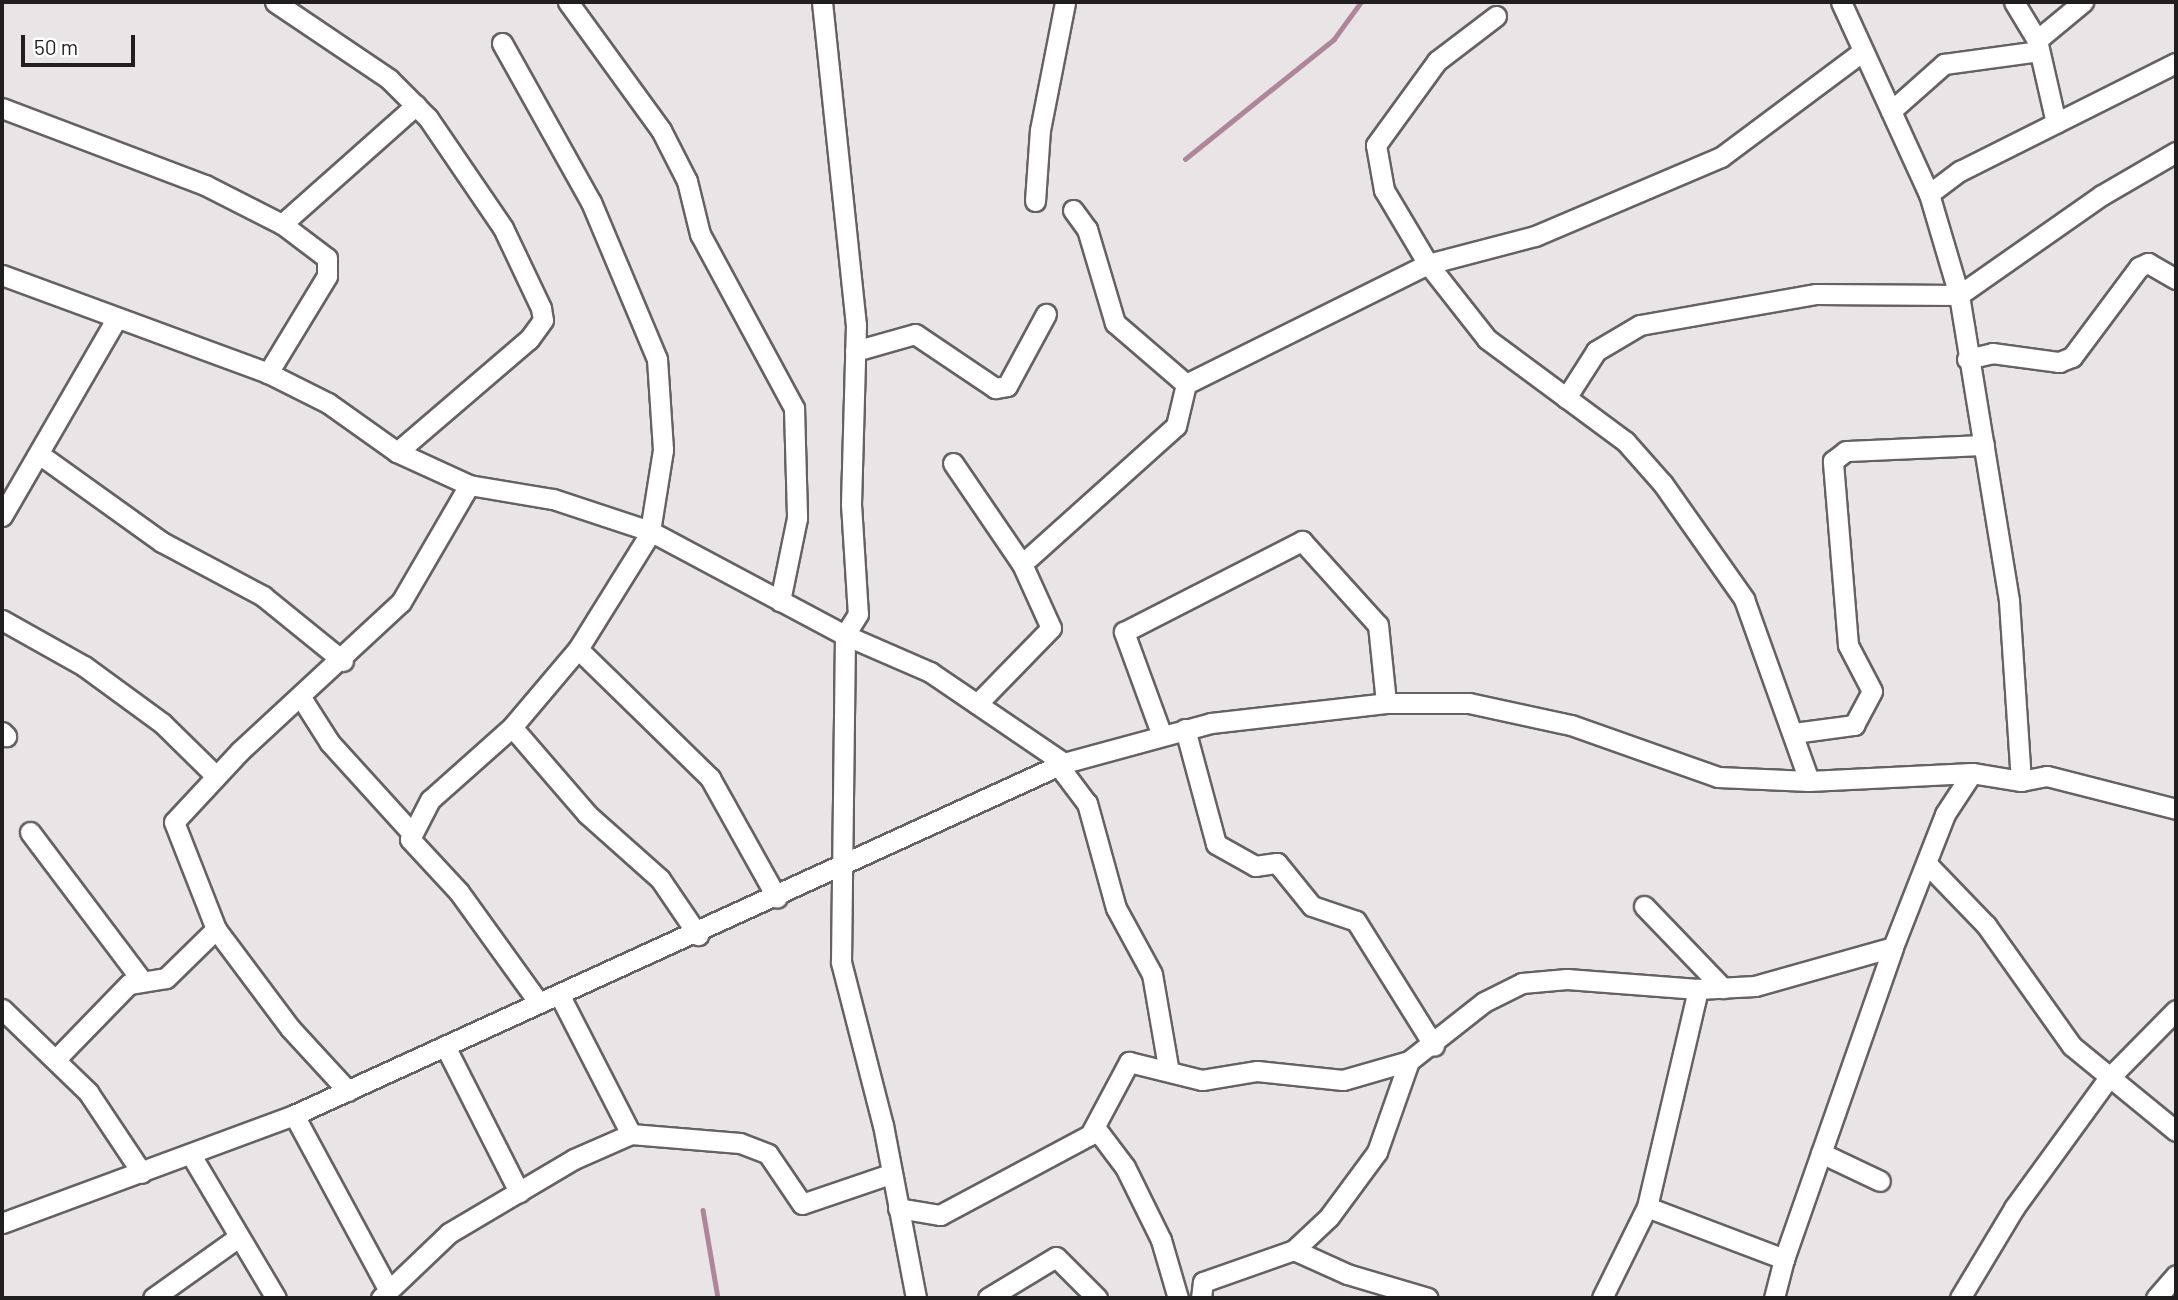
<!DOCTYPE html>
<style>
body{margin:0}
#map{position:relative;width:2178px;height:1300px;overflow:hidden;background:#e9e4e6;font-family:Barlow,sans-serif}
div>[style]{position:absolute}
.stream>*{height:4.5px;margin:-2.25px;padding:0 2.25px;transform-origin:2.25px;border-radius:2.25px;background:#af8699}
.roads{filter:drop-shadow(2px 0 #666163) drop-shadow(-2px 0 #666163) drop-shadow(0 2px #666163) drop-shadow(0 -2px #666163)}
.minor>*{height:19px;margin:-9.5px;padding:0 9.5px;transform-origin:9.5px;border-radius:9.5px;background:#fff}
span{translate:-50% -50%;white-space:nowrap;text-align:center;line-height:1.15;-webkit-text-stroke:7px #fff;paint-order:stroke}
.frame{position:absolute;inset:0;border:4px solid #201e1f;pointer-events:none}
.scale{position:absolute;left:21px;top:35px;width:114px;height:32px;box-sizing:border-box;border:4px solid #201e1f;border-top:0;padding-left:9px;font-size:21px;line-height:24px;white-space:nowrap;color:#201e1f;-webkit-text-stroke:5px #fff;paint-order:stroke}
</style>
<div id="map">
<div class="stream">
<div style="left:1185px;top:159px;width:191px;rotate:-38.8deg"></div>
<div style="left:1334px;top:39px;width:46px;rotate:-53.9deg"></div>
<div style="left:703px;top:1210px;width:89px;rotate:80.3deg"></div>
</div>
<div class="roads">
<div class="minor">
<div style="left:275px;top:2px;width:138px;rotate:34deg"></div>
<div style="left:389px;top:79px;width:55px;rotate:45deg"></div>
<div style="left:428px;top:118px;width:133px;rotate:55.7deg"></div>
<div style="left:503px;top:228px;width:89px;rotate:64.6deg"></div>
<div style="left:541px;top:308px;width:12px;rotate:81deg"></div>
<div style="left:543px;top:320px;width:24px;rotate:126deg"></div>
<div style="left:529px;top:339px;width:174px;rotate:139.4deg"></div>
<div style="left:568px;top:2px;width:158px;rotate:54deg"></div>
<div style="left:661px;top:130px;width:57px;rotate:63deg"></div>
<div style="left:687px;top:181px;width:55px;rotate:76.2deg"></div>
<div style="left:700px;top:234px;width:198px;rotate:61.6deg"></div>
<div style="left:794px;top:408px;width:110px;rotate:88.4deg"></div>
<div style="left:797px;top:518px;width:85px;rotate:101.6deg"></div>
<div style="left:822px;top:2px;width:325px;rotate:84deg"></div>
<div style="left:856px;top:325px;width:179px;rotate:91.6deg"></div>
<div style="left:851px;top:504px;width:110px;rotate:86.4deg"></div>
<div style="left:858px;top:614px;width:25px;rotate:122deg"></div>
<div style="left:845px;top:635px;width:327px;rotate:90.7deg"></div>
<div style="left:841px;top:962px;width:168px;rotate:75.6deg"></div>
<div style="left:883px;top:1125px;width:176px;rotate:79.2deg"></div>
<div style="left:1841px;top:2px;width:211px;rotate:65.4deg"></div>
<div style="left:1929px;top:194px;width:105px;rotate:73.5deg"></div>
<div style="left:1959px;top:295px;width:310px;rotate:80.7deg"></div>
<div style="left:2009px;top:601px;width:180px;rotate:86.2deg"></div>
<div style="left:2014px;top:2px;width:44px;rotate:58.8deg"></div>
<div style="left:1496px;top:16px;width:74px;rotate:142.7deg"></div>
<div style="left:1437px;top:61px;width:104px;rotate:126deg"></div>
<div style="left:1376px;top:145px;width:46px;rotate:79.9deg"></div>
<div style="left:1384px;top:190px;width:86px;rotate:59.3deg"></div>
<div style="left:1428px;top:264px;width:111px;rotate:-14.7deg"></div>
<div style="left:1535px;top:236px;width:202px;rotate:-23deg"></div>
<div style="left:1721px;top:157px;width:177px;rotate:-36.7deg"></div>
<div style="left:502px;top:43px;width:182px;rotate:60.8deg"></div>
<div style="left:591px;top:202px;width:170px;rotate:67.2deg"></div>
<div style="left:657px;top:359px;width:91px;rotate:86.2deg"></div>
<div style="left:663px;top:450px;width:82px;rotate:99.1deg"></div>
<div style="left:2px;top:108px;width:217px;rotate:20.8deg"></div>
<div style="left:205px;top:185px;width:86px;rotate:26.9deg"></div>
<div style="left:282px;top:224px;width:56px;rotate:37.1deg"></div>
<div style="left:327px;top:258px;width:18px;rotate:90deg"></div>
<div style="left:327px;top:276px;width:114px;rotate:121.3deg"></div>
<div style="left:1891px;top:111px;width:71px;rotate:-41.6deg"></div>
<div style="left:1944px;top:64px;width:96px;rotate:-7.8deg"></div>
<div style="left:2056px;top:123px;width:85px;rotate:-102.9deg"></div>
<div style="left:2037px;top:40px;width:60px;rotate:-39.6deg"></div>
<div style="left:1929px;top:194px;width:39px;rotate:-37deg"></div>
<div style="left:1960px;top:171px;width:241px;rotate:-26.6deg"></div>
<div style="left:1035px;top:201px;width:71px;rotate:-86deg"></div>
<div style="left:1040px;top:130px;width:130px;rotate:-78.9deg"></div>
<div style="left:1073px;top:210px;width:24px;rotate:54deg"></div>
<div style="left:1087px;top:229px;width:98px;rotate:73.4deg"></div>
<div style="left:1115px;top:323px;width:94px;rotate:40.7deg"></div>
<div style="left:282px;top:224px;width:179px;rotate:-41.6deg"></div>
<div style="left:2px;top:275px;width:283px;rotate:20.2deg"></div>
<div style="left:268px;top:373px;width:67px;rotate:26.6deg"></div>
<div style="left:328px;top:403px;width:85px;rotate:35.4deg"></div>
<div style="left:397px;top:452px;width:79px;rotate:24.6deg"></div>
<div style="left:469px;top:485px;width:85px;rotate:9.5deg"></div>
<div style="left:553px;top:499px;width:102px;rotate:18.3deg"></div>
<div style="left:650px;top:531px;width:221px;rotate:28.1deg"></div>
<div style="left:845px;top:635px;width:93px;rotate:23.5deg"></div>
<div style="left:930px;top:672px;width:162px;rotate:34.2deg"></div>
<div style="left:1064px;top:763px;width:10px;rotate:90deg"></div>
<div style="left:1064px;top:773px;width:38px;rotate:53deg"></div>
<div style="left:1087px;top:803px;width:109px;rotate:74.6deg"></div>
<div style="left:1116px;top:908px;width:75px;rotate:61.4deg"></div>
<div style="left:1152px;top:974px;width:94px;rotate:80.2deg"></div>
<div style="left:855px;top:351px;width:62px;rotate:-15.8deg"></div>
<div style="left:915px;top:334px;width:97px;rotate:34deg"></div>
<div style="left:995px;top:388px;width:12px;rotate:-9deg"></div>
<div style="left:1007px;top:386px;width:82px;rotate:-61.6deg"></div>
<div style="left:1967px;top:359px;width:26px;rotate:-13deg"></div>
<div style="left:1992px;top:353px;width:68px;rotate:7.7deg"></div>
<div style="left:2059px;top:362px;width:14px;rotate:-21deg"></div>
<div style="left:2072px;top:357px;width:112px;rotate:-53.3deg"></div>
<div style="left:2139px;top:267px;width:10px;rotate:-24deg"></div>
<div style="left:2148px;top:263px;width:32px;rotate:30deg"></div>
<div style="left:1566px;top:398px;width:56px;rotate:-57.4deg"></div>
<div style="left:1596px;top:351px;width:51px;rotate:-30.6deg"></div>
<div style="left:1640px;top:325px;width:179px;rotate:-10deg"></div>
<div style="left:1816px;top:294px;width:143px;rotate:0.4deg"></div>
<div style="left:1959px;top:295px;width:174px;rotate:-35deg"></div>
<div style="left:2102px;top:195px;width:86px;rotate:-30.2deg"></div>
<div style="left:39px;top:454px;width:151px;rotate:35.6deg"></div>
<div style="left:162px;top:542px;width:115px;rotate:28.1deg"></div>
<div style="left:263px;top:596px;width:103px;rotate:39.1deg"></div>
<div style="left:953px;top:463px;width:122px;rotate:55.7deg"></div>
<div style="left:1022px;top:564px;width:70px;rotate:65.6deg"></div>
<div style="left:1051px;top:628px;width:106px;rotate:134.2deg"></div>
<div style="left:2px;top:516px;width:229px;rotate:-59.9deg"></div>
<div style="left:1022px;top:564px;width:207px;rotate:-41.9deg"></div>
<div style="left:1176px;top:426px;width:43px;rotate:-76.6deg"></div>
<div style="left:1186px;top:384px;width:270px;rotate:-26.4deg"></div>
<div style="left:1428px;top:264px;width:95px;rotate:51.8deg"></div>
<div style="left:1487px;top:339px;width:172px;rotate:36.5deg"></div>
<div style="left:1625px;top:441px;width:57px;rotate:48.5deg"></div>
<div style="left:1663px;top:484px;width:141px;rotate:54.8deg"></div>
<div style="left:1744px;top:599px;width:193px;rotate:70.3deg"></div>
<div style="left:2px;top:620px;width:94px;rotate:29.3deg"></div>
<div style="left:84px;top:666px;width:97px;rotate:36.2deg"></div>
<div style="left:162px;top:723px;width:74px;rotate:44.5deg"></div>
<div style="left:578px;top:649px;width:185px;rotate:44.3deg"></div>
<div style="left:710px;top:778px;width:137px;rotate:60.8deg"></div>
<div style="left:302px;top:699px;width:52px;rotate:57.5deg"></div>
<div style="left:330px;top:743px;width:120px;rotate:47.7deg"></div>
<div style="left:512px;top:727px;width:102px;rotate:-49.8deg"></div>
<div style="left:578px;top:649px;width:134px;rotate:-58.1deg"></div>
<div style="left:1185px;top:729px;width:119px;rotate:74.9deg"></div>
<div style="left:1216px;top:844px;width:45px;rotate:29.4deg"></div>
<div style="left:1255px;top:866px;width:22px;rotate:-8deg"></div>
<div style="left:1277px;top:863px;width:55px;rotate:50.9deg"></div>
<div style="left:1312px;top:906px;width:46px;rotate:18.8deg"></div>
<div style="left:1356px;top:921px;width:147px;rotate:58deg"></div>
<div style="left:2px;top:732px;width:6px;rotate:45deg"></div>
<div style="left:1161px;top:733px;width:108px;rotate:-110.1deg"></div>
<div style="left:1124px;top:632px;width:200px;rotate:-27.1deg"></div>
<div style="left:1302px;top:541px;width:113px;rotate:47.9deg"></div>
<div style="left:1378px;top:625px;width:78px;rotate:84.1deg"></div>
<div style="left:1794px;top:733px;width:61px;rotate:-7.6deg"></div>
<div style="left:1854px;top:725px;width:38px;rotate:-62deg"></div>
<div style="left:1872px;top:691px;width:52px;rotate:-117.6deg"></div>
<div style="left:1848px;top:645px;width:185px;rotate:-94.7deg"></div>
<div style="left:1833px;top:461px;width:16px;rotate:-38deg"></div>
<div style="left:1846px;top:451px;width:138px;rotate:-2.5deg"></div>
<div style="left:30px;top:832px;width:183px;rotate:53deg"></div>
<div style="left:1927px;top:864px;width:85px;rotate:46deg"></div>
<div style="left:1986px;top:925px;width:148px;rotate:54.6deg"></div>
<div style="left:2072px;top:1046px;width:134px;rotate:39.3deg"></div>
<div style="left:1644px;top:906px;width:114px;rotate:46.1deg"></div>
<div style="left:559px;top:994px;width:157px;rotate:62.8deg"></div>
<div style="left:539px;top:1003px;width:137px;rotate:-125.8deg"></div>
<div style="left:459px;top:892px;width:72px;rotate:-132.8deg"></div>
<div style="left:410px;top:839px;width:44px;rotate:-62.9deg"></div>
<div style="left:430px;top:800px;width:110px;rotate:-41.7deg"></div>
<div style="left:512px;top:727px;width:115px;rotate:49.2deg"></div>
<div style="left:587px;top:814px;width:98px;rotate:41.7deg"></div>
<div style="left:660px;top:879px;width:68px;rotate:55.8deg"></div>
<div style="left:2px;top:1009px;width:120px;rotate:44deg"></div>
<div style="left:88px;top:1092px;width:97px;rotate:56.3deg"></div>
<div style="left:445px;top:1046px;width:164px;rotate:63.1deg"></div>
<div style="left:56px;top:1059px;width:105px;rotate:-45.8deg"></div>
<div style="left:129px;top:984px;width:37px;rotate:-9deg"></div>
<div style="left:166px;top:978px;width:70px;rotate:-44.4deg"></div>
<div style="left:348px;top:1091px;width:86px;rotate:-132.6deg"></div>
<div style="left:290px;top:1028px;width:124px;rotate:-126.8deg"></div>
<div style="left:216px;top:929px;width:115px;rotate:-111.4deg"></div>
<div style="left:174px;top:822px;width:97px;rotate:-47.1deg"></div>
<div style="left:240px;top:751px;width:219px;rotate:-42.8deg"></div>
<div style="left:401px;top:602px;width:135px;rotate:-59.8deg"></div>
<div style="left:294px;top:1115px;width:200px;rotate:61.6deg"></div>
<div style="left:1097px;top:1130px;width:46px;rotate:52.9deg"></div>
<div style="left:1125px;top:1167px;width:81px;rotate:63.7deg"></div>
<div style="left:1161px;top:1240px;width:60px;rotate:73.7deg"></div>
<div style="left:1821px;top:1153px;width:65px;rotate:25.4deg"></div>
<div style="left:191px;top:1155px;width:166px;rotate:59.3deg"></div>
<div style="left:1647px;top:1207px;width:147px;rotate:20.8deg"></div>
<div style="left:1784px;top:1259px;width:330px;rotate:-70.7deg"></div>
<div style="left:898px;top:1208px;width:43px;rotate:9.5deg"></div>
<div style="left:940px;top:1215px;width:170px;rotate:-28.1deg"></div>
<div style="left:1090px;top:1135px;width:83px;rotate:-61.9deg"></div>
<div style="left:1129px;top:1062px;width:75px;rotate:13.9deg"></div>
<div style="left:1202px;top:1080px;width:56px;rotate:-9.3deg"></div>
<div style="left:1257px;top:1071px;width:86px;rotate:6deg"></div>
<div style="left:1343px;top:1080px;width:69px;rotate:-16.1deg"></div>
<div style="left:1409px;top:1061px;width:95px;rotate:-38.2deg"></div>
<div style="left:1484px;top:1002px;width:42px;rotate:-26.6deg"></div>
<div style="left:1522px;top:983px;width:45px;rotate:-5.1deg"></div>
<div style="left:1567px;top:979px;width:131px;rotate:4.4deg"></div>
<div style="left:2px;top:1223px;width:311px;rotate:-20.3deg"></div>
<div style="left:294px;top:1115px;width:847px;rotate:-24.57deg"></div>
<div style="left:1064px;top:763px;width:152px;rotate:-15.2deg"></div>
<div style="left:1211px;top:723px;width:176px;rotate:-6.5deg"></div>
<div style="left:1386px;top:703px;width:83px"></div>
<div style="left:1469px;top:703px;width:104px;rotate:12.2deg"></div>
<div style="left:1571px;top:725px;width:156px;rotate:19.5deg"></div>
<div style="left:1718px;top:777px;width:91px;rotate:2.5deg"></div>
<div style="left:1809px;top:781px;width:163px;rotate:-2.8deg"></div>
<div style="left:1972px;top:773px;width:50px;rotate:9.3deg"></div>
<div style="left:2021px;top:781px;width:26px;rotate:-11deg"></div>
<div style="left:2047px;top:776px;width:133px;rotate:14.3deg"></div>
<div style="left:1294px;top:1250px;width:58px;rotate:24.4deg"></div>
<div style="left:1347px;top:1274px;width:84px;rotate:16.5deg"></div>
<div style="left:153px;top:1298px;width:103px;rotate:-35.5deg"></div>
<div style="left:381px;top:1298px;width:94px;rotate:-43.7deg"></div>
<div style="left:449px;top:1233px;width:145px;rotate:-30.6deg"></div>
<div style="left:574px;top:1159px;width:62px;rotate:-23.7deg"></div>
<div style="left:631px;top:1134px;width:109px;rotate:4.7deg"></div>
<div style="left:740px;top:1143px;width:30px;rotate:21deg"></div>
<div style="left:768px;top:1154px;width:60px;rotate:55.8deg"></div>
<div style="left:802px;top:1204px;width:93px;rotate:-18.8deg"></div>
<div style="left:988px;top:1298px;width:79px;rotate:-31.1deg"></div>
<div style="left:1056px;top:1257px;width:58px;rotate:45deg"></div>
<div style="left:1201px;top:1298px;width:16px;rotate:-83deg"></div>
<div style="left:1203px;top:1282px;width:96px;rotate:-19.4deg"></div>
<div style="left:1294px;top:1250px;width:48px;rotate:-43.3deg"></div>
<div style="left:1329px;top:1217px;width:81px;rotate:-53.6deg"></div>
<div style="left:1377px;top:1152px;width:96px;rotate:-70.6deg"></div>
<div style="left:1602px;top:1298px;width:102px;rotate:-63.7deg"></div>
<div style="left:1647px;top:1207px;width:224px;rotate:-76.8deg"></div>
<div style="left:1698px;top:989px;width:57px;rotate:-3deg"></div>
<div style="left:1755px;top:986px;width:143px;rotate:-15.8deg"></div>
<div style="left:1893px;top:947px;width:143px;rotate:-68.6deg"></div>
<div style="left:1945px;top:814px;width:49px;rotate:-56.6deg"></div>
<div style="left:1774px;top:1298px;width:40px;rotate:-75.6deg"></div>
<div style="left:1960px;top:1298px;width:105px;rotate:-59deg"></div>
<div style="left:2014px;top:1208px;width:158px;rotate:-54deg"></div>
<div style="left:2107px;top:1080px;width:98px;rotate:-45.4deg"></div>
<div style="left:2156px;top:1298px;width:30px;rotate:-49deg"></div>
</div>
</div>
<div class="frame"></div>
<div class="scale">50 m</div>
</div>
